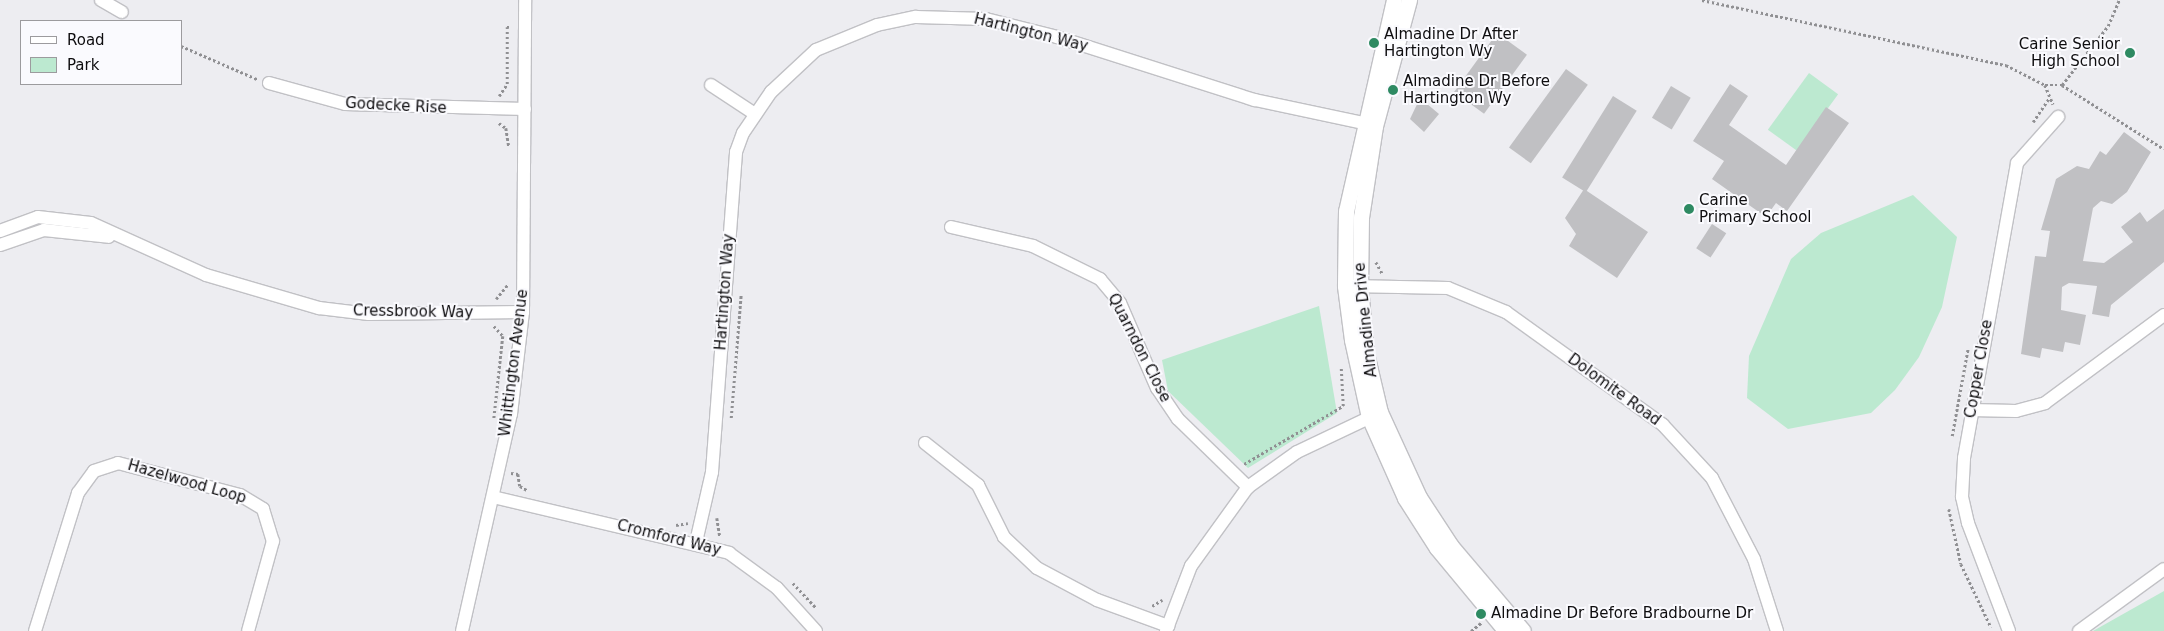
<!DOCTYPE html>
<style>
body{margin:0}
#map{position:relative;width:2164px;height:631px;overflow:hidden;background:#ededf1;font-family:"DejaVu Sans",sans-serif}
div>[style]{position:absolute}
.green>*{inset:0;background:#bce9d0;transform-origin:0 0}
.building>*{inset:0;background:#c0c0c3;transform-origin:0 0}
.path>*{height:2.5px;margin-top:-1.25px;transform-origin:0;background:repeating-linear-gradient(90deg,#909093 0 2.5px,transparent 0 5px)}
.roads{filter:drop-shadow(1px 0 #c1c1c5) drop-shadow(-1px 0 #c1c1c5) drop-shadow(0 1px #c1c1c5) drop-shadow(0 -1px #c1c1c5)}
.minor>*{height:12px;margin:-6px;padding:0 6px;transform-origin:6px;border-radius:6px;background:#fff}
.tertiary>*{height:15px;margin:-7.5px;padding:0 7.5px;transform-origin:7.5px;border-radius:7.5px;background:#fff}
.dots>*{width:14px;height:14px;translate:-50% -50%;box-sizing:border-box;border:2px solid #fafafe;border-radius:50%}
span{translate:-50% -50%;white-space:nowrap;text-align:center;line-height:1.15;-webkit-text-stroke:4px #fafafe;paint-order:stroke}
.street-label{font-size:15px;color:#0e0d0f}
.poi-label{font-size:15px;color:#0e0d0f}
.left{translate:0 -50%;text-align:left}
.right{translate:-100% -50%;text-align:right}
.legend{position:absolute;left:20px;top:20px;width:162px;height:65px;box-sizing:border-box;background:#fafafe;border:1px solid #9c9b9e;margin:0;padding:6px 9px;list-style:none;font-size:15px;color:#0e0d0f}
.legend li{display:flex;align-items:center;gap:10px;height:25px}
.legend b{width:25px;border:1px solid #9c9b9e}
</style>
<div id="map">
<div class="green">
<div style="left:1809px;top:73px;width:36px;height:70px;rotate:36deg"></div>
<div style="clip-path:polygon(1913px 195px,1957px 237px,1942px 307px,1919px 357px,1895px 390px,1871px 413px,1788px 429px,1747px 398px,1749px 356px,1791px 259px,1821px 233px)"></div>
<div style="clip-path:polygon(1319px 306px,1337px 413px,1248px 468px,1168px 391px,1162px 360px)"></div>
<div style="clip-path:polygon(2164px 591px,2164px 631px,2093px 631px)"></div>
</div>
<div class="building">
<div style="left:1497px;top:33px;width:37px;height:73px;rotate:36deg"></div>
<div style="left:1566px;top:69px;width:27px;height:97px;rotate:36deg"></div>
<div style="clip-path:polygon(1730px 84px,1748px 96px,1729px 125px,1786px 165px,1826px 107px,1849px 123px,1787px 211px,1776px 203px,1766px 217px,1712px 179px,1724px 161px,1693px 141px)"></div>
<div style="left:1671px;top:86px;width:23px;height:37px;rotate:31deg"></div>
<div style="left:1613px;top:96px;width:28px;height:96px;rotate:32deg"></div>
<div style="clip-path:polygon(1420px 98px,1439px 114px,1424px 132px,1410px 119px)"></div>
<div style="clip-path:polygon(2124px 132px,2151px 152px,2127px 192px,2112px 204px,2101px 201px,2093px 208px,2083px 261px,2104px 263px,2133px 242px,2121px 227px,2140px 212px,2147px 222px,2164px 209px,2164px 262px,2111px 305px,2109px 317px,2092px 314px,2097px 286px,2069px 283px,2062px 287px,2061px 310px,2086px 315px,2080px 345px,2065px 342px,2063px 352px,2042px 348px,2040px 358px,2021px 354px,2035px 256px,2046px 257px,2050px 231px,2041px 230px,2056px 179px,2077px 166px,2089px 169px,2100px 151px,2106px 155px)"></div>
<div style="clip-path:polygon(1584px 189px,1648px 232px,1617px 278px,1569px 246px,1576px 234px,1565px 218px)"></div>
<div style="left:1712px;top:224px;width:17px;height:29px;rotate:33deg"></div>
</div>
<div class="path">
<div style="left:1702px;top:0;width:311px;rotate:12.1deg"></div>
<div style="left:2006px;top:65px;width:44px;rotate:27.1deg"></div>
<div style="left:2045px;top:85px;width:21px;rotate:67deg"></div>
<div style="left:181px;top:46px;width:83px;rotate:23.5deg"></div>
<div style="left:2045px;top:85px;width:17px"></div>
<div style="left:2062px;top:85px;width:120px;rotate:32.1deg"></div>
<div style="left:2062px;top:85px;width:75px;rotate:-52.1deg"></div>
<div style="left:2108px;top:26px;width:28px;rotate:-67deg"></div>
<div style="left:499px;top:96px;width:14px;rotate:-56deg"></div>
<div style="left:507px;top:84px;width:57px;rotate:-90deg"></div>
<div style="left:507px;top:27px;width:5px"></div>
<div style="left:2033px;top:122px;width:30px;rotate:-56deg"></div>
<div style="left:499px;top:123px;width:9px;rotate:36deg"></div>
<div style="left:506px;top:128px;width:18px;rotate:81deg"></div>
<div style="left:1376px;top:262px;width:13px;rotate:61deg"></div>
<div style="left:496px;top:299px;width:19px;rotate:-51deg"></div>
<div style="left:494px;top:326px;width:13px;rotate:48deg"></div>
<div style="left:503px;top:336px;width:83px;rotate:96.2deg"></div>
<div style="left:731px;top:418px;width:124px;rotate:-85.4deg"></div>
<div style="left:1952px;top:436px;width:89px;rotate:-79.7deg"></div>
<div style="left:1244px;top:464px;width:115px;rotate:-30.4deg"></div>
<div style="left:1343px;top:406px;width:39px;rotate:-93deg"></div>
<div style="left:511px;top:473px;width:7px;rotate:8deg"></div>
<div style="left:518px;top:474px;width:12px;rotate:81deg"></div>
<div style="left:520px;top:486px;width:8px;rotate:30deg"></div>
<div style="left:1949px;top:509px;width:56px;rotate:77.7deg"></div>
<div style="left:1961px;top:564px;width:70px;rotate:64.5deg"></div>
<div style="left:717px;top:518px;width:18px;rotate:81deg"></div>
<div style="left:676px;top:525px;width:12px;rotate:-9deg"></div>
<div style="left:793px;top:583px;width:33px;rotate:47deg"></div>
<div style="left:1152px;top:606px;width:12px;rotate:-31deg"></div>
<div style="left:1471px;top:631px;width:13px;rotate:-39deg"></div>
</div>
<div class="roads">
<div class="minor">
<div style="left:101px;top:0;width:24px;rotate:30deg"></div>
<div style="left:269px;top:83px;width:79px;rotate:15.4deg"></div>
<div style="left:345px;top:104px;width:180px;rotate:1.6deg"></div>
<div style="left:711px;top:85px;width:53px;rotate:33.4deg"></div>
<div style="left:951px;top:227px;width:84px;rotate:13deg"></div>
<div style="left:1033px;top:246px;width:75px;rotate:26.2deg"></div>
<div style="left:1100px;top:279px;width:31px;rotate:50deg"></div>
<div style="left:1120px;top:303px;width:93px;rotate:66.5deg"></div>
<div style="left:1157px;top:388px;width:37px;rotate:56deg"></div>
<div style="left:1178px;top:419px;width:98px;rotate:44.2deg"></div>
<div style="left:0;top:231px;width:40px;rotate:-20.2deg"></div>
<div style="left:38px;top:217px;width:53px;rotate:6.5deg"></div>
<div style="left:91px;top:223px;width:126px;rotate:24.3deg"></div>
<div style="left:206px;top:275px;width:118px;rotate:16.3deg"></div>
<div style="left:319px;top:308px;width:50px;rotate:6.8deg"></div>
<div style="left:369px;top:314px;width:154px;rotate:-0.7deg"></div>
<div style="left:0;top:245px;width:46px;rotate:-18.8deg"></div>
<div style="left:44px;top:230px;width:65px;rotate:6.1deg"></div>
<div style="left:1350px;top:286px;width:98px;rotate:1.2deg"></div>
<div style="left:1448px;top:288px;width:63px;rotate:22.5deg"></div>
<div style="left:1506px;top:312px;width:193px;rotate:35.7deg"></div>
<div style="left:1663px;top:425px;width:72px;rotate:47.2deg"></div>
<div style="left:1712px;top:478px;width:91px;rotate:62.6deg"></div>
<div style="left:1754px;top:559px;width:76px;rotate:72.3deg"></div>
<div style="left:1971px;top:410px;width:45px;rotate:1.3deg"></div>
<div style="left:2016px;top:411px;width:30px;rotate:-15deg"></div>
<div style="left:2045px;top:403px;width:148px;rotate:-36.5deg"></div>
<div style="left:925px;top:443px;width:68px;rotate:38.4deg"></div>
<div style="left:978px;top:485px;width:58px;rotate:63.4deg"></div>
<div style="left:1004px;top:537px;width:45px;rotate:43.2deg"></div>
<div style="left:1037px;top:568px;width:68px;rotate:28.1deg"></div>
<div style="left:1097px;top:600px;width:76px;rotate:20.1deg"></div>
<div style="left:493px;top:497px;width:243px;rotate:13.3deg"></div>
<div style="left:729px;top:553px;width:59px;rotate:36.1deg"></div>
<div style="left:777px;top:588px;width:58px;rotate:47.8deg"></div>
<div style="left:696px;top:542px;width:72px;rotate:-77.1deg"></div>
<div style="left:712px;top:472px;width:321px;rotate:-85.7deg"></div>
<div style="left:736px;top:152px;width:20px;rotate:-70deg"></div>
<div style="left:743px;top:133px;width:50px;rotate:-55.7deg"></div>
<div style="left:771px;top:92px;width:62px;rotate:-43deg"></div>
<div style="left:816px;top:50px;width:66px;rotate:-22.3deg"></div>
<div style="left:877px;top:25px;width:40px;rotate:-12deg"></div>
<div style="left:916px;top:17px;width:70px;rotate:1.6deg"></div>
<div style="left:986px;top:19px;width:73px;rotate:14.2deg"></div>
<div style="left:1057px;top:37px;width:208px;rotate:17.7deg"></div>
<div style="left:1255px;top:100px;width:121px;rotate:12deg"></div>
<div style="left:35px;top:631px;width:145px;rotate:-72.7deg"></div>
<div style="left:78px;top:493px;width:27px;rotate:-54deg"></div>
<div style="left:94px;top:471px;width:25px;rotate:-18deg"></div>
<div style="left:118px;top:463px;width:126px;rotate:14.7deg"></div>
<div style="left:240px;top:495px;width:27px;rotate:31deg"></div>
<div style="left:263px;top:509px;width:34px;rotate:73deg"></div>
<div style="left:273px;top:541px;width:93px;rotate:105.5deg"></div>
<div style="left:462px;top:631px;width:222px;rotate:-77.3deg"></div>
<div style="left:511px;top:414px;width:103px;rotate:-83.3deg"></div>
<div style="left:523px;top:312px;width:312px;rotate:-89.6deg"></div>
<div style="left:1166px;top:631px;width:70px;rotate:-69deg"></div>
<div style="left:1191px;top:566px;width:97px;rotate:-54.2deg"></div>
<div style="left:1248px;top:487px;width:60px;rotate:-35.5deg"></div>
<div style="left:1297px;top:452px;width:89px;rotate:-25.4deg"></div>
<div style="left:2009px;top:631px;width:116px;rotate:-110.8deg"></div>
<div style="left:1968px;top:523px;width:27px;rotate:-103deg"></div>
<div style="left:1962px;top:497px;width:39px;rotate:-87deg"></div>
<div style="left:1964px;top:458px;width:300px;rotate:-79.8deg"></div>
<div style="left:2017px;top:163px;width:62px;rotate:-48.3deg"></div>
<div style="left:2079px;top:631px;width:105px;rotate:-36.1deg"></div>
</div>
<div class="tertiary">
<div style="left:1394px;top:0;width:216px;rotate:102.8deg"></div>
<div style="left:1346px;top:211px;width:75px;rotate:90.8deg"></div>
<div style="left:1345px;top:286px;width:54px;rotate:82.6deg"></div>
<div style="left:1352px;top:340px;width:79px;rotate:77.6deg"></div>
<div style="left:1369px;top:417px;width:89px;rotate:66deg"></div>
<div style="left:1405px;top:498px;width:59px;rotate:57.4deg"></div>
<div style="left:1437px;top:548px;width:108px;rotate:50.3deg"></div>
<div style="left:1409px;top:0;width:131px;rotate:105.1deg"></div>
<div style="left:1375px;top:126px;width:92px;rotate:98.7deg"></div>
<div style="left:1361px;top:217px;width:69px;rotate:90.8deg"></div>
<div style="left:1360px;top:286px;width:67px;rotate:84.9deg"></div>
<div style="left:1366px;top:353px;width:61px;rotate:76.7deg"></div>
<div style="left:1380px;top:412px;width:94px;rotate:65.4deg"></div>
<div style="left:1419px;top:497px;width:59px;rotate:56.9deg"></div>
<div style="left:1451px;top:546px;width:111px;rotate:49.7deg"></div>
</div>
</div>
<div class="dots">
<div style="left:1374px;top:43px;background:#2e8a62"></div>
<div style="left:2130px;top:53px;background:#2e8a62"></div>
<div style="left:1393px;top:90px;background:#2e8a62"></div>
<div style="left:1689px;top:209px;background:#2e8a62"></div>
<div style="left:1481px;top:614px;background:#2e8a62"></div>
</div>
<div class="street-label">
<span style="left:1031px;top:33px;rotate:14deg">Hartington Way</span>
<span style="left:396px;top:106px;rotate:3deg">Godecke Rise</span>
<span style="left:725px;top:292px;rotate:-86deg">Hartington Way</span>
<span style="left:413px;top:312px;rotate:1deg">Cressbrook Way</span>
<span style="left:1366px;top:320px;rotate:-96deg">Almadine Drive</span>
<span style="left:1139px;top:348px;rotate:63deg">Quarndon Close</span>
<span style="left:514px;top:363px;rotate:-83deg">Whittington Avenue</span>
<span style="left:1979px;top:369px;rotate:-80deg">Copper Close</span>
<span style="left:1614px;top:390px;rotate:36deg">Dolomite Road</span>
<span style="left:187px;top:482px;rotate:16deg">Hazelwood Loop</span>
<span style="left:669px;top:538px;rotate:14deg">Cromford Way</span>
</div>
<div class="poi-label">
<span class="left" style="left:1384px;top:43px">Almadine Dr After<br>Hartington Wy</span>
<span class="right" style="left:2120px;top:53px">Carine Senior<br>High School</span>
<span class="left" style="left:1403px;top:90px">Almadine Dr Before<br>Hartington Wy</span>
<span class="left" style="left:1699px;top:209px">Carine<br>Primary School</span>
<span class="left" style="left:1491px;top:614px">Almadine Dr Before Bradbourne Dr</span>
</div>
<ul class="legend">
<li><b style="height:6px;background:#fff"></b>Road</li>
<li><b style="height:14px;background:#bce9d0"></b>Park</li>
</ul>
</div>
